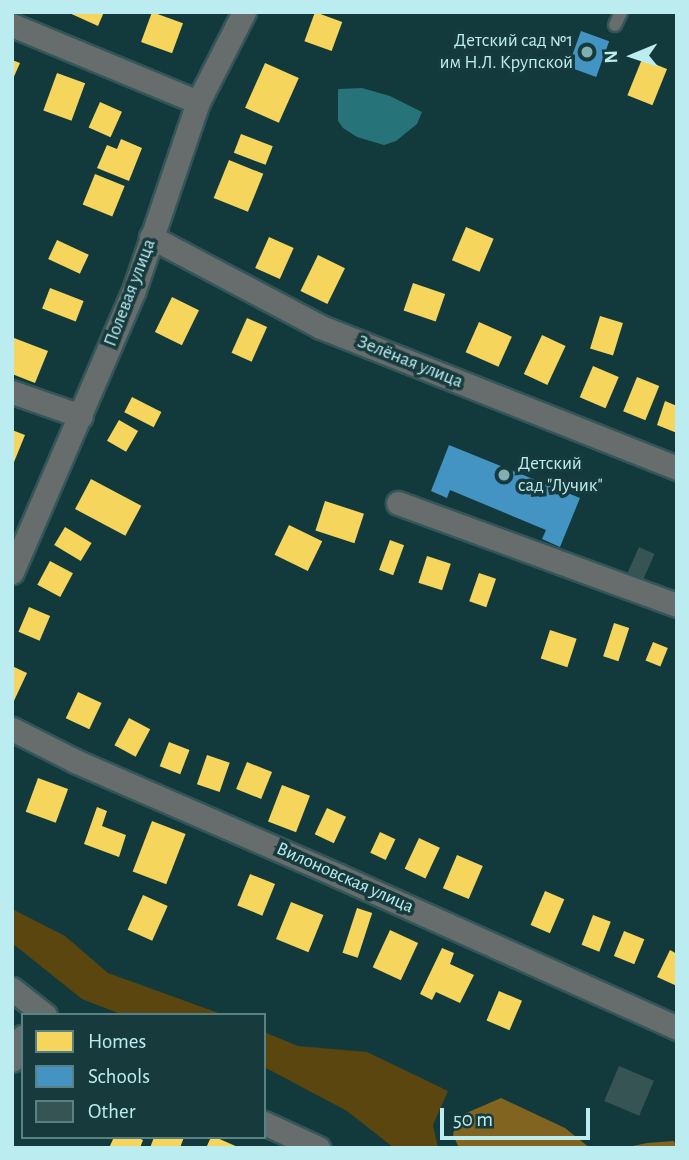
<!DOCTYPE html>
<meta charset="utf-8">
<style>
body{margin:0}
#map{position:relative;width:689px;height:1160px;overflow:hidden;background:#12393b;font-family:"Alegreya Sans",sans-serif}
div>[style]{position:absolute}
.green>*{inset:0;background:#5a460e}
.forest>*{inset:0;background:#806420}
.water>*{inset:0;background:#267479}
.homes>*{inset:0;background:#f6d55c;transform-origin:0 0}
.schools>*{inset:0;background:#4393c3;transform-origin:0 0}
.building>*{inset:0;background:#365453;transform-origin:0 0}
.roads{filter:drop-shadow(2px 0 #345658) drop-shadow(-2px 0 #345658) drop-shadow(0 2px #345658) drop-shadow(0 -2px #345658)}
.service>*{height:12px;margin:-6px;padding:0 6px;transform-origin:6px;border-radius:6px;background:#676c6d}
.minor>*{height:23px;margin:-11.5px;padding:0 11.5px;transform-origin:11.5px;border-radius:11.5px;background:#676c6d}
.dots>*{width:19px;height:19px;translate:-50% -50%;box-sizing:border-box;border:4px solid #173a3d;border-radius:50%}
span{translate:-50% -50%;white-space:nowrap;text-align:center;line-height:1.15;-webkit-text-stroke:7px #173a3d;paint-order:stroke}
.poi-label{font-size:19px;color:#bbedf0}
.right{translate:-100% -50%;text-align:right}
.left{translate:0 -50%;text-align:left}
.street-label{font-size:19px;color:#bbedf0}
.frame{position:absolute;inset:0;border:14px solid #bbedf0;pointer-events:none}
.legend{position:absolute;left:21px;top:1013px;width:245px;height:126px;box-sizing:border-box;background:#173a3d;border:2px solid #598285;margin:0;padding:9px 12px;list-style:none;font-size:21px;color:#bbedf0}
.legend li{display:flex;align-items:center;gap:14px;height:35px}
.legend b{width:35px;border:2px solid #598285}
.north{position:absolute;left:598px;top:21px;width:70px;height:70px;-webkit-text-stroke:5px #173a3d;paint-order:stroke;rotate:268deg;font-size:19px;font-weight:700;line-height:28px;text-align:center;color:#bbedf0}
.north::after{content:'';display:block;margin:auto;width:24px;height:32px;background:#bbedf0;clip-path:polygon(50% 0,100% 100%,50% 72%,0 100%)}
.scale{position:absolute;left:440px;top:1108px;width:150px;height:32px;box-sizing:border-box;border:4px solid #bbedf0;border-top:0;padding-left:9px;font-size:21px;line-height:24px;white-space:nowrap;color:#bbedf0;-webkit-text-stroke:5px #173a3d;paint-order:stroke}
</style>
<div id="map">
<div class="green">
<div style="clip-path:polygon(12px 909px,65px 936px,108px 973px,224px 1015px,123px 1015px,82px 999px,12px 943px)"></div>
<div style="clip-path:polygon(264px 1032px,298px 1046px,367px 1052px,448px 1091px,433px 1125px,438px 1148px,394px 1148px,347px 1111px,264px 1067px)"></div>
</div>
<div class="forest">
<div style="clip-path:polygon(501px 1098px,565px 1128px,590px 1148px,459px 1148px,453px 1135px,457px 1117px)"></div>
<div style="clip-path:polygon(674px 1141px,677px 1148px,623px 1148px,647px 1143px)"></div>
</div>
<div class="water">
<div style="clip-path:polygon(362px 88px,390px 96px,422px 112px,417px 124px,396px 141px,384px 145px,357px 137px,343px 128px,338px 121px,338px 89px)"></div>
</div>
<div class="homes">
<div style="clip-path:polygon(67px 12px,104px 12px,98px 26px)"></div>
<div style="left:152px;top:12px;width:33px;height:32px;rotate:20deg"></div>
<div style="left:315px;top:12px;width:29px;height:31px;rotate:20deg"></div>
<div style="left:642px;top:59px;width:27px;height:39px;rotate:22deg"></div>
<div style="clip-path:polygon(12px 60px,20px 63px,12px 81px)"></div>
<div style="left:265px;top:63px;width:37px;height:49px;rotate:24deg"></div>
<div style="left:57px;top:73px;width:30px;height:40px;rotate:20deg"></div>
<div style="left:100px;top:102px;width:24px;height:28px;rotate:24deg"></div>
<div style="left:241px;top:134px;width:34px;height:20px;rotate:21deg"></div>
<div style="clip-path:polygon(121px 139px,142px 148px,129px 181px,97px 168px,107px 145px,117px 149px)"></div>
<div style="left:229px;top:160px;width:37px;height:41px;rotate:22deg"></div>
<div style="left:95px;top:174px;width:32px;height:33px;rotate:22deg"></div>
<div style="left:466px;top:227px;width:30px;height:36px;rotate:23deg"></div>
<div style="left:269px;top:237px;width:27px;height:34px;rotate:24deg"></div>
<div style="left:57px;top:240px;width:35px;height:21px;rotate:25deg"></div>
<div style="left:318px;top:255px;width:30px;height:40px;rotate:26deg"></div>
<div style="left:413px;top:283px;width:34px;height:29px;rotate:19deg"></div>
<div style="left:50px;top:288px;width:36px;height:22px;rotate:21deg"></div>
<div style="left:172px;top:297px;width:30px;height:39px;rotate:26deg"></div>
<div style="left:600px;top:316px;width:24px;height:34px;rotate:17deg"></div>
<div style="left:247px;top:318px;width:22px;height:38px;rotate:24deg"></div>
<div style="left:479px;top:322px;width:36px;height:33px;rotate:24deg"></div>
<div style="left:542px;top:335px;width:26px;height:43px;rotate:25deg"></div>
<div style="clip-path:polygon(14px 338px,48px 351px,35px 383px,12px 374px)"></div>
<div style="left:593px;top:366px;width:28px;height:34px;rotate:23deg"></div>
<div style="left:637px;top:377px;width:24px;height:37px;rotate:22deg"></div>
<div style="left:132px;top:397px;width:33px;height:17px;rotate:27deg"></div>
<div style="clip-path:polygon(665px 401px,677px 406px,677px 433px,657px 425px)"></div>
<div style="left:119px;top:420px;width:22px;height:24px;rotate:30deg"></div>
<div style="clip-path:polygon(12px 430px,25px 435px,12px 467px)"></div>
<div style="left:91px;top:479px;width:57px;height:34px;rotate:28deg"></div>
<div style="left:325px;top:501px;width:41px;height:31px;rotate:18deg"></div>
<div style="left:289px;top:525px;width:37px;height:33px;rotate:26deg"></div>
<div style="left:65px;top:527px;width:31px;height:21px;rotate:31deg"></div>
<div style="left:390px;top:540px;width:15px;height:32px;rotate:20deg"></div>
<div style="left:427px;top:556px;width:25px;height:28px;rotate:18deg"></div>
<div style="left:50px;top:561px;width:26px;height:27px;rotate:28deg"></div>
<div style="left:479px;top:573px;width:18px;height:30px;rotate:19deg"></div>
<div style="left:29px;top:607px;width:23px;height:27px;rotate:23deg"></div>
<div style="left:614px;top:623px;width:16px;height:35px;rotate:18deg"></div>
<div style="left:550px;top:630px;width:28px;height:30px;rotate:18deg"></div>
<div style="left:653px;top:642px;width:16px;height:20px;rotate:22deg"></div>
<div style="clip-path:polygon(12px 666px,27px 673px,12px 705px)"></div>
<div style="left:78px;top:692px;width:26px;height:29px;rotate:25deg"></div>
<div style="left:129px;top:718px;width:24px;height:31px;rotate:28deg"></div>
<div style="left:169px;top:742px;width:22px;height:26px;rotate:21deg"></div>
<div style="left:207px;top:755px;width:24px;height:31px;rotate:19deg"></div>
<div style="left:247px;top:762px;width:27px;height:29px;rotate:22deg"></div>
<div style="left:38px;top:778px;width:32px;height:36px;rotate:20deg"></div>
<div style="left:282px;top:785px;width:30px;height:39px;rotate:21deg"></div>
<div style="clip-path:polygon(97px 807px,107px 811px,102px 826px,126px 835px,119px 857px,84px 844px)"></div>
<div style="left:327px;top:808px;width:21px;height:29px;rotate:25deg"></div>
<div style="left:152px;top:821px;width:36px;height:54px;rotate:21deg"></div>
<div style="left:380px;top:832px;width:17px;height:23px;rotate:25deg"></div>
<div style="left:419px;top:838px;width:23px;height:34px;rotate:25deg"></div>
<div style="left:457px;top:855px;width:28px;height:36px;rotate:23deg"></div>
<div style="left:250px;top:874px;width:27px;height:34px;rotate:22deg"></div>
<div style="left:545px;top:891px;width:21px;height:37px;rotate:23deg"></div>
<div style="left:143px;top:895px;width:27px;height:38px;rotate:24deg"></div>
<div style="left:291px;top:902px;width:35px;height:40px;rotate:22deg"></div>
<div style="left:357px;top:908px;width:16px;height:47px;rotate:18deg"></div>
<div style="left:593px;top:915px;width:19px;height:32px;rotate:21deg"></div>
<div style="left:390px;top:930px;width:31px;height:41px;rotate:25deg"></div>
<div style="left:624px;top:931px;width:22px;height:27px;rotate:22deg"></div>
<div style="clip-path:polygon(442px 948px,454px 953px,450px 964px,474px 975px,460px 1003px,436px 992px,432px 1000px,420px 994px)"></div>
<div style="clip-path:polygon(670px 950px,677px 954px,677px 986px,657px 977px)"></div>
<div style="left:499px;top:991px;width:25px;height:32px;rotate:23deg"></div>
<div style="clip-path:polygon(114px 1137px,136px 1137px,143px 1140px,140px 1148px,109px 1148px)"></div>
<div style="clip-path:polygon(154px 1137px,184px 1137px,180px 1148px,150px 1148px)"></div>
<div style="clip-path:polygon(211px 1137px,215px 1137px,240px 1148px,206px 1148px)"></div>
</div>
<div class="schools">
<div style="left:581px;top:31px;width:30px;height:38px;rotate:20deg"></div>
<div style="clip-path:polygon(449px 445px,580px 498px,560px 547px,542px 539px,546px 530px,450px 490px,447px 498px,431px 491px)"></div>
</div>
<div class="building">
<div style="left:639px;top:547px;width:17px;height:28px;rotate:24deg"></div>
<div style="left:619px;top:1066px;width:38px;height:38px;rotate:23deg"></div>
</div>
<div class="roads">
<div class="service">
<div style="left:615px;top:25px;width:14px;rotate:-65deg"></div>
</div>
<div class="minor">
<div style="left:12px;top:25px;width:201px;rotate:22.5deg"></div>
<div style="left:151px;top:237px;width:192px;rotate:27.9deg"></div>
<div style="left:321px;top:327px;width:383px;rotate:21.6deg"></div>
<div style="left:12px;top:392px;width:73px;rotate:19.2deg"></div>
<div style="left:398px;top:503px;width:297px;rotate:20.1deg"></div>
<div style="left:12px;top:572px;width:307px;rotate:-66.6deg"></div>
<div style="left:134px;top:290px;width:199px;rotate:-71.2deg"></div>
<div style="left:198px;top:102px;width:101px;rotate:-62.9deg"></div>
<div style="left:12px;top:729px;width:71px;rotate:26.9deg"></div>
<div style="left:75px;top:761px;width:288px;rotate:23.5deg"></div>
<div style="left:339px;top:876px;width:371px;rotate:24.2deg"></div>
<div style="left:12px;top:989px;width:42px;rotate:38.2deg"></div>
<div style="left:12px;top:1060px;width:26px;rotate:-65deg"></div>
<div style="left:264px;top:1123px;width:60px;rotate:24.8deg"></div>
</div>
</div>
<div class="dots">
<div style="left:587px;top:52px;background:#80aeb1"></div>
<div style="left:504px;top:475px;background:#80aeb1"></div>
</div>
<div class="poi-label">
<span class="right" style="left:573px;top:52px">Детский сад №1<br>им Н.Л. Крупской</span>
<span class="left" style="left:518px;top:475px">Детский<br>сад "Лучик"</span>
</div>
<div class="street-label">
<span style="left:130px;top:293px;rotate:-69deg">Полевая улица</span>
<span style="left:410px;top:362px;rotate:22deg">Зелёная улица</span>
<span style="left:345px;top:878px;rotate:24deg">Вилоновская улица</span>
</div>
<div class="frame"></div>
<ul class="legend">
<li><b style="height:19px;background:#f6d55c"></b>Homes</li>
<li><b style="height:19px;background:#4393c3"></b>Schools</li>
<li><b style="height:19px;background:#365453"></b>Other</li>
</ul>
<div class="north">N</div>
<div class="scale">50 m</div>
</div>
